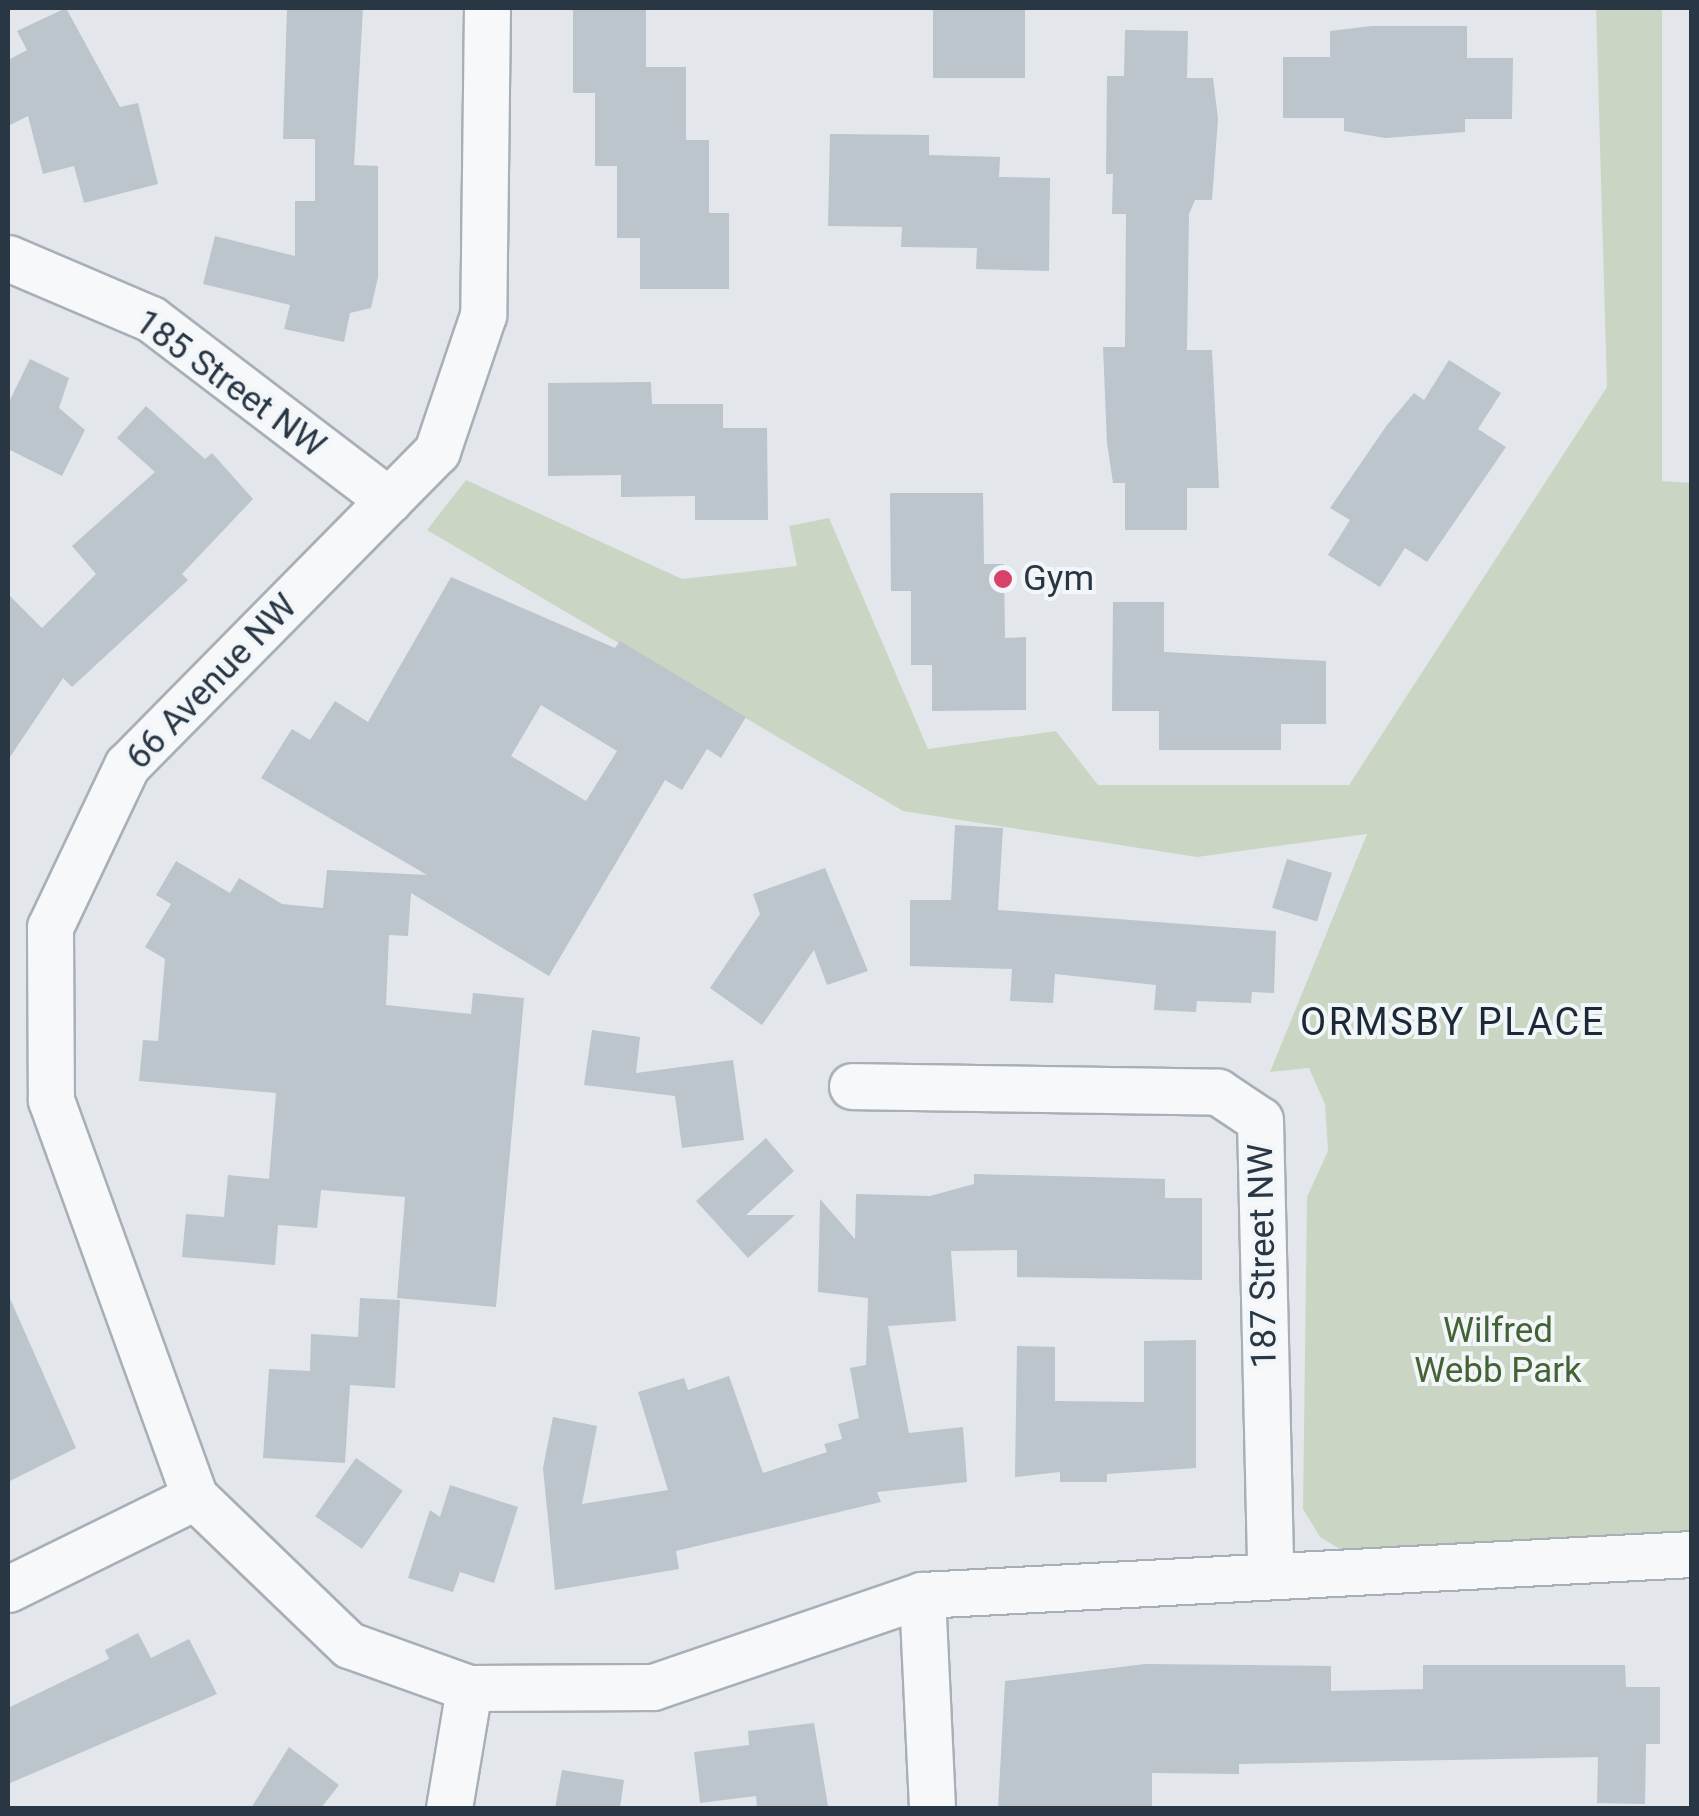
<!DOCTYPE html>
<style>
body{margin:0}
#map{position:relative;width:1699px;height:1816px;overflow:hidden;background:#e3e7ec;font-family:Roboto,sans-serif}
div>[style]{position:absolute}
.green>*{inset:0;background:#cad6c3}
.building>*{inset:0;background:#bcc4cc;transform-origin:0 0}
.roads{filter:drop-shadow(2px 0 #a7afb7) drop-shadow(-2px 0 #a7afb7) drop-shadow(0 2px #a7afb7) drop-shadow(0 -2px #a7afb7)}
.minor>*{height:45px;margin:-22.5px;padding:0 22.5px;transform-origin:22.5px;border-radius:22.5px;background:#f6f8fa}
.dots>*{width:28px;height:28px;translate:-50% -50%;box-sizing:border-box;border:5px solid #f3f6f9;border-radius:50%}
span{translate:-50% -50%;white-space:nowrap;text-align:center;line-height:1.15;-webkit-text-stroke:8px #f3f6f9;paint-order:stroke}
.street-label{font-size:35px;color:#293745}
.poi-label{font-size:35px;color:#293745}
.left{translate:0 -50%;text-align:left}
.park-label{font-size:35px;color:#436235}
.neighbourhood-label{font-size:38px;color:#1b2836;letter-spacing:2.5px}
.frame{position:absolute;inset:0;border:10px solid #293745;pointer-events:none}
</style>
<div id="map">
<div class="green">
<div style="clip-path:polygon(1596px 8px,1662px 8px,1662px 481px,1692px 483px,1691px 1536px,1343px 1551px,1320px 1537px,1303px 1509px,1307px 1197px,1328px 1151px,1325px 1104px,1309px 1068px,1270px 1072px,1367px 834px,1197px 857px,903px 811px,427px 530px,466px 480px,682px 579px,797px 566px,789px 526px,829px 518px,928px 749px,1056px 731px,1098px 785px,1349px 785px,1607px 387px)"></div>
</div>
<div class="building">
<div style="clip-path:polygon(66px 8px,120px 107px,138px 103px,158px 184px,84px 203px,74px 166px,43px 174px,28px 116px,8px 126px,8px 60px,27px 50px,17px 31px)"></div>
<div style="clip-path:polygon(287px 8px,363px 8px,354px 165px,378px 166px,378px 277px,371px 308px,350px 313px,344px 342px,284px 329px,290px 305px,203px 284px,215px 236px,295px 256px,295px 201px,315px 201px,315px 139px,283px 139px)"></div>
<div style="clip-path:polygon(573px 8px,646px 8px,646px 67px,686px 67px,686px 140px,709px 140px,709px 213px,729px 213px,729px 289px,640px 289px,640px 238px,617px 238px,617px 166px,595px 166px,595px 93px,573px 93px)"></div>
<div style="left:933px;top:8px;width:92px;height:70px"></div>
<div style="clip-path:polygon(1372px 26px,1467px 26px,1467px 58px,1513px 58px,1512px 119px,1465px 119px,1465px 132px,1385px 138px,1344px 131px,1344px 118px,1283px 118px,1283px 57px,1330px 57px,1330px 31px)"></div>
<div style="clip-path:polygon(1125px 30px,1188px 31px,1187px 78px,1213px 78px,1218px 119px,1212px 200px,1195px 200px,1189px 214px,1187px 350px,1212px 350px,1219px 488px,1187px 488px,1187px 530px,1125px 530px,1125px 483px,1113px 483px,1107px 443px,1103px 347px,1125px 347px,1126px 214px,1112px 214px,1113px 174px,1106px 174px,1107px 76px,1124px 76px)"></div>
<div style="clip-path:polygon(830px 134px,929px 135px,929px 155px,1000px 157px,999px 177px,1050px 178px,1049px 271px,976px 269px,977px 248px,901px 247px,902px 227px,828px 226px)"></div>
<div style="clip-path:polygon(30px 359px,69px 378px,59px 408px,85px 430px,62px 476px,8px 449px,8px 404px)"></div>
<div style="clip-path:polygon(1449px 360px,1501px 393px,1478px 429px,1506px 447px,1427px 562px,1405px 548px,1380px 587px,1328px 555px,1350px 520px,1330px 508px,1387px 425px,1414px 393px,1424px 400px)"></div>
<div style="clip-path:polygon(651px 382px,652px 404px,723px 404px,723px 428px,767px 428px,768px 520px,695px 520px,695px 496px,621px 497px,621px 475px,548px 476px,548px 383px)"></div>
<div style="clip-path:polygon(146px 406px,205px 459px,212px 453px,253px 499px,182px 574px,188px 580px,72px 687px,63px 678px,8px 760px,8px 594px,42px 628px,96px 574px,72px 546px,155px 472px,117px 438px)"></div>
<div style="clip-path:polygon(890px 493px,983px 493px,984px 564px,1004px 564px,1005px 638px,1026px 637px,1026px 710px,932px 711px,932px 665px,911px 665px,911px 591px,891px 591px)"></div>
<div style="clip-path:polygon(evenodd,451px 577px,615px 648px,620px 641px,746px 717px,721px 758px,707px 749px,682px 790px,665px 780px,549px 976px,411px 893px,408px 936px,389px 935px,386px 1005px,471px 1014px,473px 993px,524px 998px,496px 1307px,397px 1298px,405px 1197px,321px 1190px,317px 1228px,278px 1225px,275px 1265px,182px 1257px,186px 1214px,224px 1217px,228px 1175px,269px 1179px,276px 1093px,139px 1081px,143px 1040px,158px 1041px,165px 959px,145px 947px,171px 904px,156px 895px,176px 861px,230px 893px,239px 878px,282px 904px,323px 908px,327px 870px,427px 875px,261px 778px,292px 729px,310px 740px,335px 701px,368px 722px,451px 577px,541px 705px,617px 751px,586px 801px,511px 756px,541px 705px)"></div>
<div style="clip-path:polygon(1113px 602px,1164px 602px,1164px 652px,1326px 661px,1326px 724px,1281px 724px,1281px 750px,1159px 750px,1159px 711px,1112px 711px)"></div>
<div style="clip-path:polygon(955px 825px,1003px 828px,998px 910px,1276px 931px,1274px 993px,1252px 992px,1251px 1003px,1197px 1001px,1196px 1012px,1154px 1010px,1156px 985px,1055px 974px,1053px 1003px,1010px 1001px,1012px 969px,910px 966px,910px 900px,951px 900px)"></div>
<div style="left:1287px;top:859px;width:47px;height:51px;rotate:17deg"></div>
<div style="clip-path:polygon(825px 868px,868px 971px,827px 985px,814px 950px,762px 1025px,710px 988px,760px 914px,753px 894px)"></div>
<div style="clip-path:polygon(592px 1030px,640px 1037px,636px 1073px,733px 1060px,744px 1140px,682px 1148px,675px 1096px,584px 1085px)"></div>
<div style="clip-path:polygon(766px 1138px,794px 1171px,746px 1215px,795px 1215px,748px 1258px,696px 1201px)"></div>
<div style="clip-path:polygon(974px 1174px,1165px 1179px,1165px 1198px,1202px 1198px,1202px 1280px,1017px 1277px,1017px 1250px,951px 1251px,956px 1321px,888px 1326px,909px 1433px,963px 1427px,967px 1482px,877px 1492px,881px 1502px,676px 1551px,679px 1569px,555px 1590px,543px 1468px,553px 1417px,597px 1426px,582px 1504px,668px 1490px,638px 1392px,684px 1378px,688px 1390px,729px 1376px,763px 1473px,827px 1452px,824px 1444px,842px 1439px,838px 1424px,859px 1418px,850px 1368px,866px 1365px,868px 1298px,818px 1292px,820px 1199px,855px 1239px,856px 1194px,930px 1196px,974px 1184px)"></div>
<div style="clip-path:polygon(8px 1294px,76px 1448px,8px 1482px)"></div>
<div style="clip-path:polygon(360px 1298px,400px 1300px,395px 1388px,350px 1385px,345px 1463px,263px 1458px,269px 1369px,310px 1371px,311px 1334px,358px 1337px)"></div>
<div style="clip-path:polygon(1196px 1340px,1196px 1468px,1107px 1474px,1107px 1482px,1060px 1482px,1060px 1472px,1015px 1477px,1017px 1346px,1055px 1347px,1055px 1401px,1144px 1402px,1144px 1341px)"></div>
<div style="left:356px;top:1458px;width:57px;height:71px;rotate:35deg"></div>
<div style="clip-path:polygon(450px 1485px,518px 1507px,494px 1583px,460px 1572px,453px 1592px,408px 1578px,430px 1510px,440px 1517px)"></div>
<div style="clip-path:polygon(138px 1633px,151px 1658px,189px 1639px,217px 1694px,8px 1784px,8px 1708px,109px 1659px,105px 1650px)"></div>
<div style="clip-path:polygon(1145px 1664px,1331px 1666px,1331px 1691px,1423px 1689px,1423px 1665px,1625px 1665px,1626px 1687px,1660px 1687px,1660px 1744px,1646px 1744px,1645px 1804px,1597px 1803px,1598px 1757px,1239px 1764px,1239px 1774px,1152px 1773px,1152px 1808px,998px 1808px,1005px 1681px)"></div>
<div style="clip-path:polygon(814px 1723px,828px 1806px,757px 1808px,756px 1796px,700px 1803px,694px 1752px,749px 1745px,748px 1731px)"></div>
<div style="clip-path:polygon(289px 1747px,339px 1785px,321px 1808px,251px 1808px)"></div>
<div style="clip-path:polygon(562px 1770px,624px 1780px,620px 1808px,555px 1808px)"></div>
</div>
<div class="roads">
<div class="minor">
<div style="left:487px;top:8px;width:307px;rotate:90.7deg"></div>
<div style="left:483px;top:315px;width:144px;rotate:108.7deg"></div>
<div style="left:437px;top:451px;width:441px;rotate:134.6deg"></div>
<div style="left:127px;top:765px;width:179px;rotate:115.4deg"></div>
<div style="left:50px;top:927px;width:173px;rotate:89.7deg"></div>
<div style="left:51px;top:1100px;width:422px;rotate:70.1deg"></div>
<div style="left:195px;top:1497px;width:214px;rotate:43.9deg"></div>
<div style="left:349px;top:1645px;width:127px;rotate:19.7deg"></div>
<div style="left:469px;top:1688px;width:184px;rotate:-0.3deg"></div>
<div style="left:653px;top:1687px;width:284px;rotate:-18.9deg"></div>
<div style="left:922px;top:1595px;width:771px;rotate:-3.05deg"></div>
<div style="left:8px;top:258px;width:155px;rotate:23.1deg"></div>
<div style="left:151px;top:319px;width:299px;rotate:37.3deg"></div>
<div style="left:852px;top:1086px;width:366px;rotate:0.9deg"></div>
<div style="left:1218px;top:1092px;width:50px;rotate:33.7deg"></div>
<div style="left:1260px;top:1120px;width:449px;rotate:88.7deg"></div>
<div style="left:8px;top:1589px;width:208px;rotate:-26.2deg"></div>
<div style="left:922px;top:1595px;width:213px;rotate:87.3deg"></div>
<div style="left:449px;top:1808px;width:122px;rotate:-80.5deg"></div>
</div>
</div>
<div class="dots">
<div style="left:1003px;top:579px;background:#d7416a"></div>
</div>
<div class="street-label">
<span style="left:230px;top:384px;rotate:36deg">185 Street NW</span>
<span style="left:212px;top:682px;rotate:-46deg">66 Avenue NW</span>
<span style="left:1263px;top:1256px;rotate:-91deg">187 Street NW</span>
</div>
<div class="poi-label">
<span class="left" style="left:1023px;top:579px">Gym</span>
</div>
<div class="park-label">
<span style="left:1498px;top:1351px">Wilfred<br>Webb Park</span>
</div>
<div class="neighbourhood-label">
<span style="left:1453px;top:1023px">ORMSBY PLACE</span>
</div>
<div class="frame"></div>
</div>
